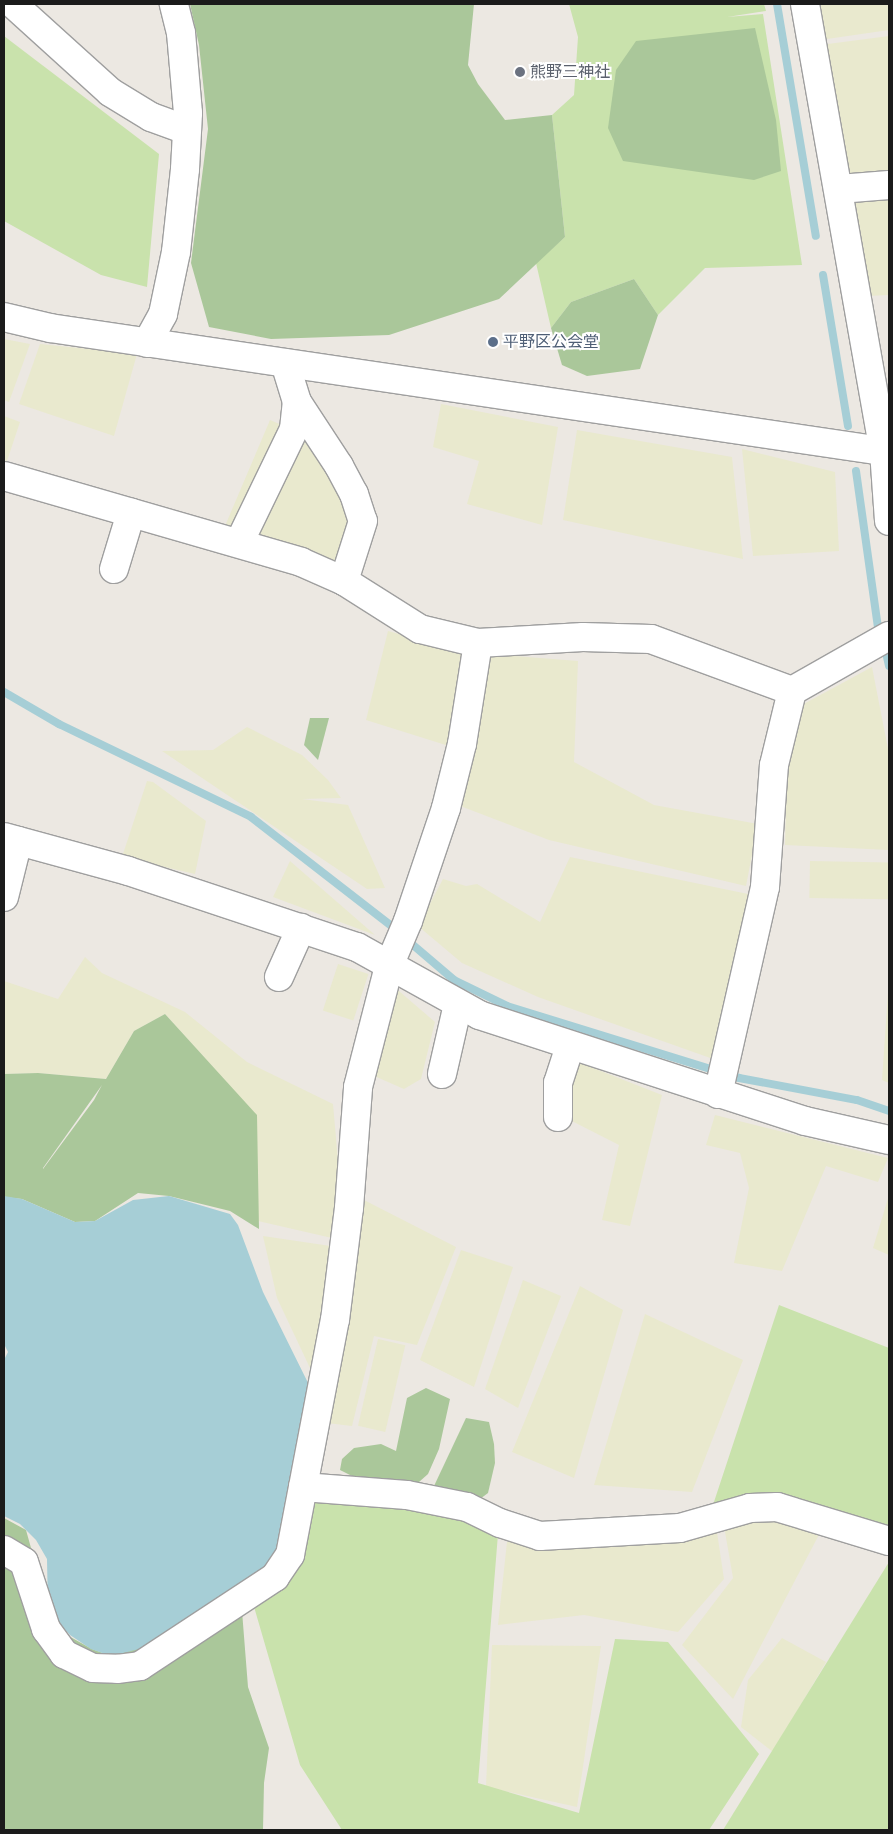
<!DOCTYPE html>
<meta charset="utf-8">
<style>
body{margin:0}
#map{position:relative;width:893px;height:1834px;overflow:hidden;background:#ece8e2;font-family:"Roboto Condensed","Noto Sans JP",sans-serif}
div>[style]{position:absolute}
.farmland>*{inset:0;background:#e9e9ce;transform-origin:0 0}
.grass>*{inset:0;background:#c9e2ac}
.forest>*{inset:0;background:#aac79a}
.water>*{inset:0;background:#a6ced6}
.stream>*{height:8px;margin:-4px;padding:0 4px;transform-origin:4px;border-radius:4px;background:#a6ced6}
.roads{filter:drop-shadow(1px 0 #9f9f9f) drop-shadow(-1px 0 #9f9f9f) drop-shadow(0 1px #9f9f9f) drop-shadow(0 -1px #9f9f9f)}
.minor>*{height:28px;margin:-14px;padding:0 14px;transform-origin:14px;border-radius:14px;background:#fff}
.dots>*{width:14px;height:14px;translate:-50% -50%;box-sizing:border-box;border:2px solid #fff;border-radius:50%}
span{translate:-50% -50%;white-space:nowrap;text-align:center;line-height:1.15;-webkit-text-stroke:4px #fff;paint-order:stroke}
.worship-label{font-size:16px;color:#5b616d}
.left{translate:0 -50%;text-align:left}
.service-label{font-size:16px;color:#4e5e75}
.frame{position:absolute;inset:0;border:5px solid #1b1b1b;pointer-events:none}
</style>
<div id="map">
<div class="farmland">
<div style="clip-path:polygon(813px 4px,889px 4px,889px 30px,820px 40px)"></div>
<div style="clip-path:polygon(889px 36px,889px 176px,846px 178px,820px 45px)"></div>
<div style="clip-path:polygon(889px 194px,889px 295px,867px 296px,852px 196px)"></div>
<div style="clip-path:polygon(4px 339px,30px 344px,9px 402px,4px 400px)"></div>
<div style="clip-path:polygon(40px 344px,137px 354px,114px 436px,19px 404px)"></div>
<div style="clip-path:polygon(441px 404px,558px 427px,542px 525px,467px 504px,479px 461px,433px 447px)"></div>
<div style="clip-path:polygon(4px 416px,20px 422px,7px 461px,4px 460px)"></div>
<div style="left:270px;top:420px;width:21px;height:125px;rotate:23deg"></div>
<div style="clip-path:polygon(300px 429px,352px 493px,344px 581px,247px 545px)"></div>
<div style="clip-path:polygon(577px 430px,732px 457px,743px 559px,563px 520px)"></div>
<div style="clip-path:polygon(742px 449px,835px 472px,839px 551px,753px 556px)"></div>
<div style="clip-path:polygon(388px 631px,465px 652px,578px 661px,574px 762px,654px 805px,758px 824px,746px 886px,549px 840px,455px 804px,468px 752px,366px 720px)"></div>
<div style="clip-path:polygon(872px 667px,889px 754px,889px 850px,785px 845px,788px 734px,800px 706px)"></div>
<div style="clip-path:polygon(247px 727px,302px 755px,328px 780px,341px 798px,302px 799px,348px 805px,385px 888px,367px 889px,162px 751px,213px 750px)"></div>
<div style="clip-path:polygon(147px 781px,153px 782px,206px 821px,195px 874px,122px 857px)"></div>
<div style="clip-path:polygon(570px 857px,748px 894px,716px 1060px,538px 997px,462px 963px,418px 926px,443px 879px,466px 886px,477px 884px,540px 922px)"></div>
<div style="clip-path:polygon(290px 861px,375px 935px,273px 897px)"></div>
<div style="left:810px;top:861px;width:79px;height:37px;rotate:1deg"></div>
<div style="clip-path:polygon(85px 957px,102px 973px,185px 1012px,247px 1062px,333px 1104px,345px 1241px,258px 1221px,255px 1114px,165px 1014px,134px 1031px,106px 1079px,38px 1073px,4px 1074px,4px 981px,58px 999px)"></div>
<div style="left:338px;top:964px;width:32px;height:49px;rotate:18deg"></div>
<div style="clip-path:polygon(889px 978px,889px 1083px,882px 1080px)"></div>
<div style="clip-path:polygon(392px 985px,435px 1022px,421px 1079px,404px 1089px,372px 1075px)"></div>
<div style="clip-path:polygon(565px 1057px,662px 1095px,630px 1226px,602px 1220px,619px 1145px,562px 1116px)"></div>
<div style="clip-path:polygon(715px 1115px,888px 1158px,878px 1182px,826px 1166px,782px 1271px,734px 1263px,749px 1188px,740px 1153px,706px 1145px)"></div>
<div style="clip-path:polygon(889px 1195px,889px 1255px,873px 1248px)"></div>
<div style="clip-path:polygon(362px 1199px,456px 1247px,417px 1345px,374px 1336px,352px 1426px,327px 1423px)"></div>
<div style="clip-path:polygon(263px 1236px,344px 1248px,318px 1385px,277px 1298px)"></div>
<div style="clip-path:polygon(461px 1250px,513px 1267px,474px 1387px,420px 1360px)"></div>
<div style="clip-path:polygon(523px 1280px,561px 1296px,518px 1408px,485px 1389px)"></div>
<div style="clip-path:polygon(580px 1286px,623px 1310px,574px 1478px,512px 1452px)"></div>
<div style="clip-path:polygon(645px 1314px,743px 1360px,692px 1492px,594px 1485px)"></div>
<div style="left:378px;top:1339px;width:28px;height:89px;rotate:13deg"></div>
<div style="clip-path:polygon(768px 1508px,823px 1527px,733px 1699px,682px 1645px,733px 1578px,724px 1526px)"></div>
<div style="clip-path:polygon(717px 1532px,724px 1579px,678px 1632px,584px 1615px,498px 1625px,507px 1542px,568px 1534px)"></div>
<div style="clip-path:polygon(782px 1638px,826px 1662px,773px 1752px,741px 1727px,748px 1680px)"></div>
<div style="clip-path:polygon(492px 1645px,601px 1646px,577px 1807px,486px 1787px)"></div>
</div>
<div class="grass">
<div style="clip-path:polygon(569px 4px,764px 4px,766px 11px,727px 17px,763px 14px,802px 265px,705px 268px,658px 315px,634px 279px,571px 302px,551px 328px,536px 263px,565px 237px,552px 115px,574px 95px,578px 37px)"></div>
<div style="clip-path:polygon(4px 36px,159px 154px,147px 287px,101px 275px,4px 221px)"></div>
<div style="clip-path:polygon(779px 1305px,889px 1348px,889px 1537px,777px 1507px,708px 1520px)"></div>
<div style="clip-path:polygon(301px 1497px,436px 1501px,498px 1534px,478px 1783px,579px 1813px,615px 1639px,668px 1642px,759px 1754px,709px 1830px,342px 1830px,300px 1765px,250px 1593px)"></div>
<div style="clip-path:polygon(889px 1562px,889px 1830px,723px 1830px)"></div>
</div>
<div class="forest">
<div style="clip-path:polygon(190px 4px,474px 4px,468px 65px,478px 84px,505px 120px,552px 115px,565px 237px,499px 299px,389px 335px,271px 339px,209px 327px,191px 263px,208px 129px,199px 45px)"></div>
<div style="clip-path:polygon(755px 28px,776px 120px,781px 171px,754px 180px,623px 161px,608px 128px,616px 70px,636px 41px)"></div>
<div style="clip-path:polygon(634px 279px,658px 315px,640px 369px,587px 376px,562px 365px,551px 328px,571px 302px)"></div>
<div style="clip-path:polygon(310px 718px,329px 718px,318px 760px,304px 745px)"></div>
<div style="clip-path:polygon(evenodd,165px 1014px,257px 1115px,259px 1229px,230px 1211px,169px 1196px,138px 1193px,95px 1221px,75px 1222px,22px 1199px,4px 1197px,4px 1074px,38px 1073px,106px 1079px,134px 1031px,165px 1014px,102px 1085px,94px 1100px,43px 1169px,43px 1168px,102px 1085px)"></div>
<div style="clip-path:polygon(426px 1388px,450px 1399px,439px 1449px,428px 1474px,419px 1482px,395px 1484px,352px 1476px,340px 1470px,342px 1459px,354px 1448px,381px 1444px,396px 1451px,407px 1398px)"></div>
<div style="clip-path:polygon(466px 1418px,489px 1422px,494px 1444px,495px 1463px,488px 1493px,476px 1502px,434px 1486px)"></div>
<div style="clip-path:polygon(4px 1518px,26px 1530px,50px 1616px,65px 1634px,92px 1649px,111px 1656px,242px 1611px,248px 1687px,269px 1748px,264px 1783px,263px 1830px,4px 1830px)"></div>
</div>
<div class="water">
<div style="clip-path:polygon(4px 1196px,22px 1199px,75px 1222px,95px 1221px,133px 1200px,169px 1196px,230px 1214px,238px 1225px,263px 1292px,317px 1401px,297px 1489px,269px 1576px,147px 1647px,111px 1656px,91px 1649px,70px 1635px,48px 1612px,47px 1559px,36px 1540px,20px 1524px,4px 1516px,4px 1360px,8px 1352px,4px 1344px)"></div>
</div>
<div class="stream">
<div style="left:777px;top:4px;width:235px;rotate:80.5deg"></div>
<div style="left:823px;top:275px;width:153px;rotate:80.6deg"></div>
<div style="left:856px;top:471px;width:159px;rotate:82deg"></div>
<div style="left:887px;top:657px;width:9px;rotate:77deg"></div>
<div style="left:4px;top:692px;width:64px;rotate:30.2deg"></div>
<div style="left:59px;top:724px;width:213px;rotate:25.8deg"></div>
<div style="left:251px;top:817px;width:186px;rotate:37.8deg"></div>
<div style="left:406px;top:939px;width:63px;rotate:40.5deg"></div>
<div style="left:454px;top:980px;width:59px;rotate:26.1deg"></div>
<div style="left:507px;top:1006px;width:243px;rotate:17.2deg"></div>
<div style="left:739px;top:1078px;width:120px;rotate:10.6deg"></div>
<div style="left:857px;top:1100px;width:34px;rotate:19deg"></div>
</div>
<div class="roads">
<div class="minor">
<div style="left:13px;top:4px;width:131px;rotate:42.2deg"></div>
<div style="left:110px;top:92px;width:48px;rotate:31.4deg"></div>
<div style="left:151px;top:117px;width:38px;rotate:20deg"></div>
<div style="left:805px;top:4px;width:454px;rotate:80deg"></div>
<div style="left:884px;top:451px;width:70px;rotate:85.9deg"></div>
<div style="left:839px;top:189px;width:50px;rotate:-4.6deg"></div>
<div style="left:4px;top:317px;width:47px;rotate:13.4deg"></div>
<div style="left:50px;top:328px;width:848px;rotate:8.41deg"></div>
<div style="left:147px;top:343px;width:33px;rotate:-61deg"></div>
<div style="left:163px;top:314px;width:63px;rotate:-78.2deg"></div>
<div style="left:176px;top:252px;width:83px;rotate:-83.8deg"></div>
<div style="left:185px;top:169px;width:56px;rotate:-86.9deg"></div>
<div style="left:188px;top:113px;width:80px;rotate:-95deg"></div>
<div style="left:181px;top:33px;width:30px;rotate:-104deg"></div>
<div style="left:285px;top:363px;width:41px;rotate:72.9deg"></div>
<div style="left:297px;top:402px;width:77px;rotate:56.7deg"></div>
<div style="left:339px;top:466px;width:32px;rotate:62deg"></div>
<div style="left:354px;top:494px;width:28px;rotate:72deg"></div>
<div style="left:363px;top:521px;width:63px;rotate:107.6deg"></div>
<div style="left:4px;top:476px;width:309px;rotate:16.1deg"></div>
<div style="left:301px;top:562px;width:47px;rotate:23.8deg"></div>
<div style="left:344px;top:581px;width:90px;rotate:32.3deg"></div>
<div style="left:420px;top:629px;width:60px;rotate:13.6deg"></div>
<div style="left:478px;top:643px;width:105px;rotate:-3.3deg"></div>
<div style="left:583px;top:637px;width:68px;rotate:1.7deg"></div>
<div style="left:651px;top:639px;width:150px;rotate:20.2deg"></div>
<div style="left:792px;top:691px;width:112px;rotate:-29.6deg"></div>
<div style="left:239px;top:543px;width:127px;rotate:-64.2deg"></div>
<div style="left:294px;top:429px;width:27px;rotate:-84deg"></div>
<div style="left:114px;top:569px;width:59px;rotate:-73.1deg"></div>
<div style="left:4px;top:837px;width:129px;rotate:15.3deg"></div>
<div style="left:128px;top:871px;width:241px;rotate:18.4deg"></div>
<div style="left:357px;top:947px;width:140px;rotate:29.1deg"></div>
<div style="left:479px;top:1015px;width:343px;rotate:18deg"></div>
<div style="left:805px;top:1121px;width:86px;rotate:12.7deg"></div>
<div style="left:4px;top:897px;width:58px;rotate:-76deg"></div>
<div style="left:279px;top:977px;width:54px;rotate:-65.8deg"></div>
<div style="left:442px;top:1074px;width:72px;rotate:-77.1deg"></div>
<div style="left:718px;top:1094px;width:212px;rotate:-77.2deg"></div>
<div style="left:765px;top:887px;width:122px;rotate:-85.8deg"></div>
<div style="left:774px;top:765px;width:76px;rotate:-76.3deg"></div>
<div style="left:558px;top:1117px;width:34px;rotate:-90deg"></div>
<div style="left:558px;top:1083px;width:39px;rotate:-72deg"></div>
<div style="left:303px;top:1487px;width:104px;rotate:4.4deg"></div>
<div style="left:407px;top:1495px;width:61px;rotate:11.3deg"></div>
<div style="left:467px;top:1507px;width:37px;rotate:26deg"></div>
<div style="left:500px;top:1523px;width:42px;rotate:18deg"></div>
<div style="left:540px;top:1536px;width:140px;rotate:-3.3deg"></div>
<div style="left:680px;top:1528px;width:73px;rotate:-15.9deg"></div>
<div style="left:750px;top:1508px;width:27px;rotate:-2deg"></div>
<div style="left:777px;top:1507px;width:117px;rotate:16.9deg"></div>
<div style="left:4px;top:1550px;width:23px;rotate:31deg"></div>
<div style="left:24px;top:1562px;width:71px;rotate:71.8deg"></div>
<div style="left:46px;top:1629px;width:31px;rotate:54deg"></div>
<div style="left:64px;top:1654px;width:32px;rotate:26deg"></div>
<div style="left:93px;top:1668px;width:24px;rotate:2deg"></div>
<div style="left:117px;top:1669px;width:23px;rotate:-7deg"></div>
<div style="left:140px;top:1666px;width:162px;rotate:-33.4deg"></div>
<div style="left:275px;top:1577px;width:27px;rotate:-56deg"></div>
<div style="left:290px;top:1555px;width:239px;rotate:-79.2deg"></div>
<div style="left:335px;top:1320px;width:113px;rotate:-82.9deg"></div>
<div style="left:349px;top:1208px;width:121px;rotate:-85.7deg"></div>
<div style="left:358px;top:1087px;width:125px;rotate:-75.6deg"></div>
<div style="left:389px;top:966px;width:49px;rotate:-67.1deg"></div>
<div style="left:408px;top:921px;width:119px;rotate:-71.4deg"></div>
<div style="left:446px;top:808px;width:66px;rotate:-76deg"></div>
<div style="left:462px;top:744px;width:102px;rotate:-81deg"></div>
</div>
</div>
<div class="dots">
<div style="left:520px;top:72px;background:#6b7280"></div>
<div style="left:493px;top:342px;background:#5c6f8a"></div>
</div>
<div class="worship-label">
<span class="left" style="left:530px;top:72px">熊野三神社</span>
</div>
<div class="service-label">
<span class="left" style="left:503px;top:342px">平野区公会堂</span>
</div>
<div class="frame"></div>
</div>
